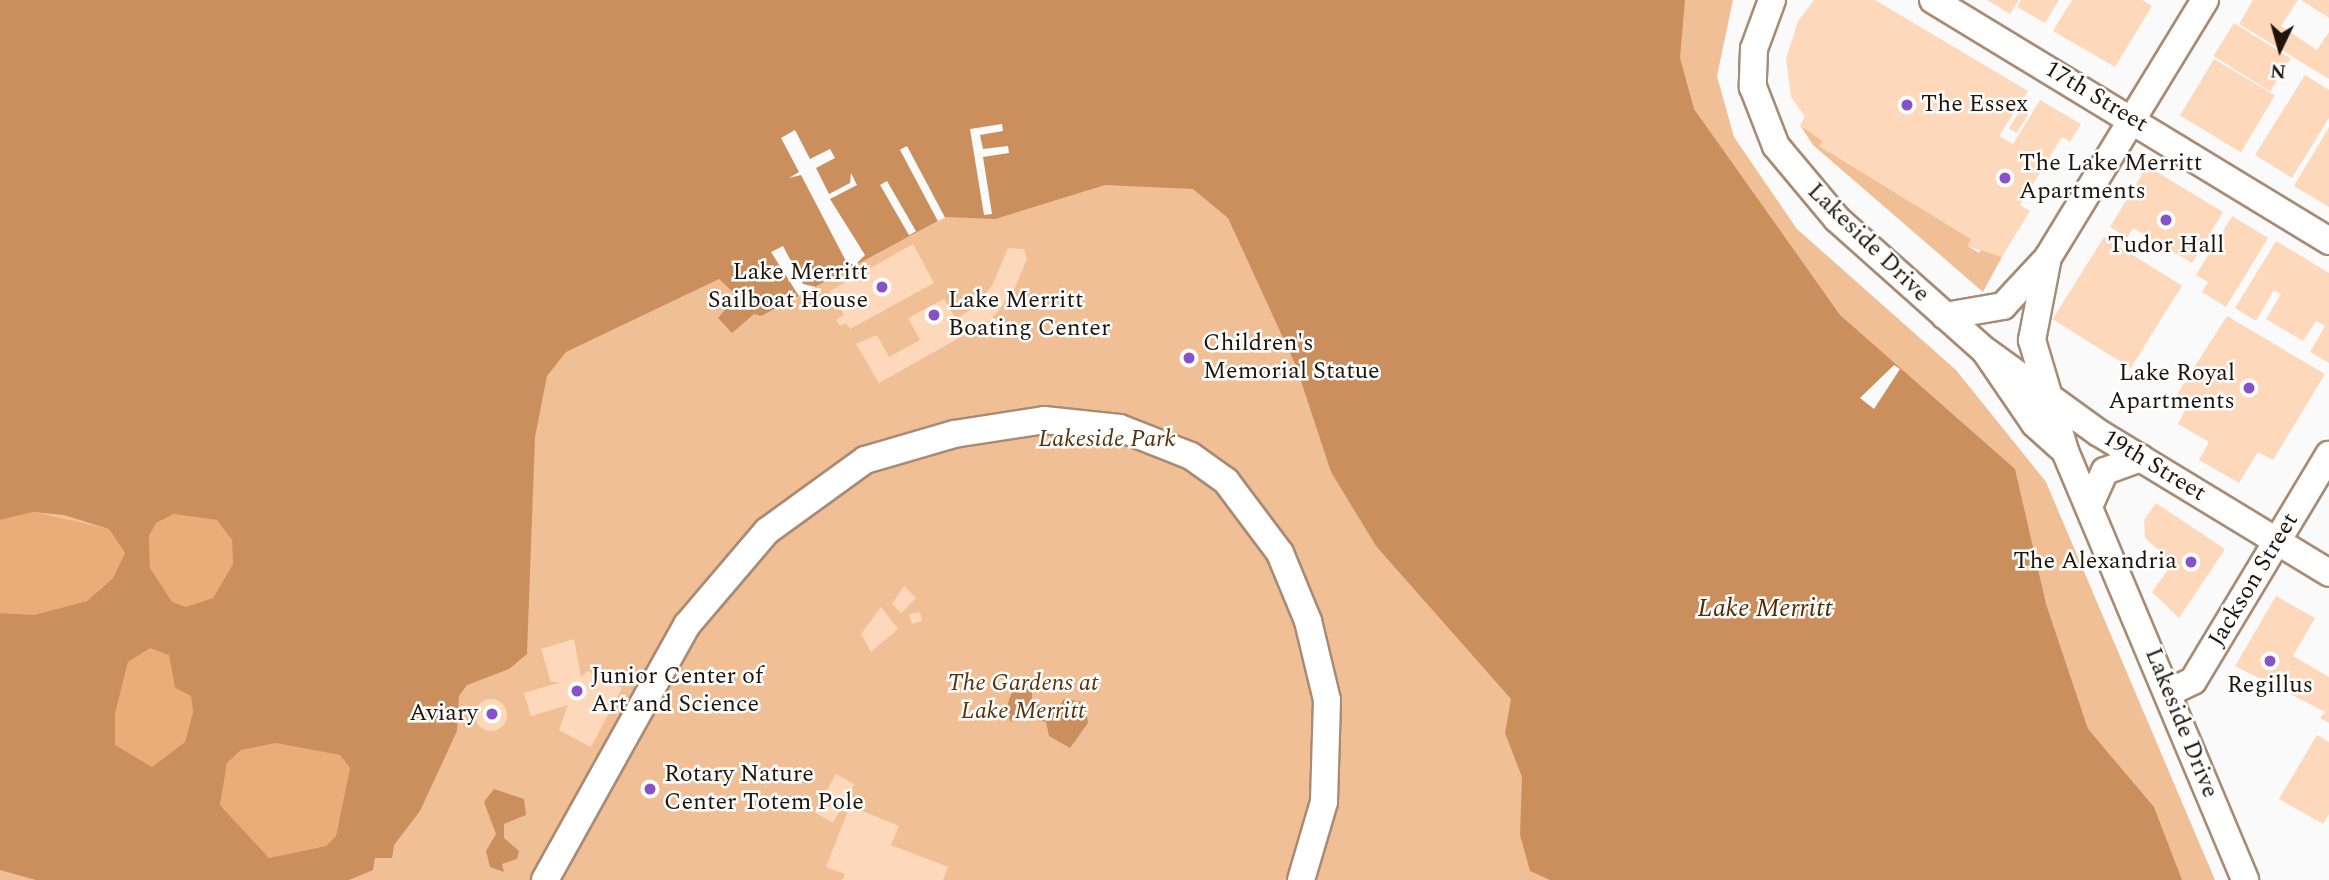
<!DOCTYPE html>
<style>
body{margin:0}
#map{position:relative;width:2329px;height:880px;overflow:hidden;background:#fafafa;font-family:Spectral,serif}
div>[style]{position:absolute}
.green>*{inset:0;background:#f1bf95}
.forest>*{inset:0;background:#eaad7a}
.water>*{inset:0;background:#ca8f5d}
.pier>*{inset:0;background:#fafafa;transform-origin:0 0}
.building>*{inset:0;background:#fed8ba;transform-origin:0 0}
.round{border-radius:50%}
.roads{filter:drop-shadow(2px 0 #a98b73) drop-shadow(-2px 0 #a98b73) drop-shadow(0 2px #a98b73) drop-shadow(0 -2px #a98b73)}
.minor>*{height:26px;margin:-13px;padding:0 13px;transform-origin:13px;border-radius:13px;background:#fff}
.dots>*{width:19px;height:19px;translate:-50% -50%;box-sizing:border-box;border:4px solid #fff;border-radius:50%}
span{translate:-50% -50%;white-space:nowrap;text-align:center;line-height:1.15;-webkit-text-stroke:5px #fff;paint-order:stroke}
.street-label{font-size:24px;color:#20150b}
.poi-label{font-size:24px;color:#20150b}
.left{translate:0 -50%;text-align:left}
.right{translate:-100% -50%;text-align:right}
.park-label{font-size:24px;color:#59320a;font-style:italic}
.water-label{font-size:26px;color:#532d03;font-style:italic}
.north{position:absolute;left:2245px;top:14px;width:70px;height:70px;-webkit-text-stroke:5px #fff;paint-order:stroke;rotate:185deg;font-size:19px;font-weight:700;line-height:28px;text-align:center;color:#20150b}
.north::after{content:'';display:block;margin:auto;width:24px;height:32px;background:#20150b;clip-path:polygon(50% 0,100% 100%,50% 72%,0 100%)}
</style>
<div id="map">
<div class="green">
<div style="clip-path:polygon(0 0,1733px 0,1717px 76px,1734px 137px,1797px 229px,1956px 370px,2046px 482px,2215px 880px,0 880px)"></div>
<div style="clip-path:polygon(1800px 125px,1823px 141px,1820px 146px,1971px 239px,1968px 246px,1979px 253px,1983px 246px,2002px 257px,1983px 292px,1813px 145px)"></div>
</div>
<div class="forest">
<div style="clip-path:polygon(33px 512px,109px 529px,125px 553px,113px 578px,87px 601px,34px 615px,0 613px,0 520px)"></div>
<div style="clip-path:polygon(174px 514px,217px 520px,232px 540px,233px 564px,213px 598px,186px 607px,171px 602px,150px 568px,149px 536px,156px 523px)"></div>
<div style="clip-path:polygon(150px 647px,169px 655px,175px 688px,191px 696px,193px 712px,185px 742px,152px 767px,115px 745px,115px 714px,128px 662px)"></div>
<div style="clip-path:polygon(276px 743px,340px 755px,350px 768px,336px 836px,326px 846px,269px 858px,220px 805px,227px 763px,241px 750px)"></div>
</div>
<div class="water">
<div style="clip-path:polygon(evenodd,0 0,1685px 0,1680px 58px,1694px 109px,1840px 315px,2015px 469px,2046px 604px,2088px 729px,2154px 807px,2182px 880px,1550px 880px,1530px 871px,1520px 835px,1522px 777px,1505px 733px,1511px 699px,1376px 546px,1331px 472px,1296px 366px,1228px 218px,1193px 189px,1105px 185px,995px 219px,945px 217px,761px 316px,754px 314px,732px 333px,718px 318px,737px 296px,719px 279px,566px 352px,547px 376px,535px 437px,527px 654px,509px 669px,467px 685px,459px 696px,457px 731px,420px 811px,394px 845px,392px 858px,375px 858px,373px 870px,349px 880px,36px 880px,0 870px,0 613px,34px 615px,87px 601px,113px 578px,125px 553px,109px 529px,64px 515px,33px 512px,0 520px,0 0,174px 514px,217px 520px,232px 540px,233px 564px,213px 598px,186px 607px,172px 602px,150px 568px,149px 536px,156px 523px,174px 514px,0 0,150px 648px,169px 655px,175px 688px,191px 696px,193px 712px,185px 742px,152px 767px,115px 745px,115px 714px,128px 662px,150px 648px,0 0,276px 743px,340px 755px,350px 768px,336px 836px,326px 846px,269px 858px,220px 805px,227px 763px,241px 750px,276px 743px)"></div>
<div style="clip-path:polygon(1032px 688px,1032px 702px,1056px 710px,1064px 699px,1085px 702px,1088px 723px,1070px 748px,1049px 736px,1046px 722px,1023px 716px,1011px 722px,1005px 711px,1013px 689px)"></div>
<div style="clip-path:polygon(494px 789px,524px 799px,526px 815px,504px 824px,504px 838px,519px 851px,517px 859px,502px 864px,504px 872px,490px 867px,486px 851px,496px 834px,484px 802px)"></div>
</div>
<div class="pier">
<div style="clip-path:polygon(1002px 124px,1003px 131px,980px 135px,983px 149px,1008px 146px,1009px 153px,983px 157px,992px 214px,984px 215px,970px 129px)"></div>
<div style="clip-path:polygon(795px 130px,810px 159px,830px 149px,835px 158px,816px 168px,829px 194px,850px 183px,851px 173px,857px 185px,830px 199px,865px 255px,855px 265px,847px 263px,801px 175px,789px 178px,799px 172px,781px 138px)"></div>
<div style="left:907px;top:146px;width:81px;height:8px;rotate:62deg"></div>
<div style="left:887px;top:181px;width:58px;height:8px;rotate:60deg"></div>
<div style="clip-path:polygon(783px 246px,803px 284px,816px 287px,799px 296px,771px 252px)"></div>
<div style="clip-path:polygon(1894px 365px,1900px 369px,1874px 409px,1860px 398px)"></div>
</div>
<div class="building">
<div style="clip-path:polygon(1814px 0,1875px 0,2028px 91px,1999px 136px,2013px 144px,2040px 100px,2081px 124px,2070px 142px,2062px 137px,2020px 205px,2030px 211px,2002px 257px,1967px 246px,1971px 239px,1819px 146px,1823px 141px,1800px 125px,1805px 117px,1791px 97px,1786px 59px,1798px 21px)"></div>
<div style="clip-path:polygon(1987px 0,2019px 0,2010px 14px)"></div>
<div style="clip-path:polygon(2021px 0,2059px 0,2045px 23px,2017px 7px)"></div>
<div style="clip-path:polygon(2072px 0,2142px 0,2152px 6px,2115px 67px,2053px 31px)"></div>
<div style="clip-path:polygon(2253px 0,2298px 0,2281px 26px,2317px 50px,2329px 32px,2329px 79px,2239px 24px)"></div>
<div style="clip-path:polygon(2301px 0,2329px 0,2329px 18px)"></div>
<div style="left:2234px;top:23px;width:67px;height:39px;rotate:32deg"></div>
<div style="left:2214px;top:59px;width:71px;height:66px;rotate:31deg"></div>
<div style="clip-path:polygon(2305px 75px,2329px 90px,2329px 118px,2292px 178px,2255px 155px)"></div>
<div style="left:2021px;top:109px;width:9px;height:23px;rotate:32deg"></div>
<div style="clip-path:polygon(2329px 127px,2329px 207px,2294px 186px)"></div>
<div style="clip-path:polygon(2147px 166px,2223px 212px,2192px 263px,2133px 228px,2127px 238px,2110px 227px)"></div>
<div style="clip-path:polygon(2232px 216px,2268px 238px,2226px 307px,2202px 292px,2208px 282px,2196px 275px)"></div>
<div style="left:2104px;top:237px;width:92px;height:97px;rotate:32deg"></div>
<div style="clip-path:polygon(2276px 241px,2329px 273px,2329px 363px,2310px 352px,2325px 326px,2316px 321px,2303px 341px,2266px 319px,2281px 294px,2274px 290px,2256px 321px,2235px 308px)"></div>
<div style="clip-path:polygon(913px 244px,934px 283px,850px 329px,846px 323px,840px 326px,836px 320px,844px 315px,830px 291px)"></div>
<div style="clip-path:polygon(1008px 248px,1024px 249px,1027px 259px,1013px 292px,991px 320px,879px 383px,856px 344px,877px 335px,889px 357px,920px 340px,908px 318px,944px 299px,956px 319px,970px 310px,992px 286px)"></div>
<div style="clip-path:polygon(2227px 316px,2325px 374px,2273px 460px,2258px 452px,2239px 483px,2199px 460px,2209px 442px,2178px 424px,2186px 409px,2172px 402px)"></div>
<div style="clip-path:polygon(2156px 503px,2225px 549px,2179px 618px,2152px 592px,2167px 571px,2162px 553px,2145px 538px,2144px 520px)"></div>
<div style="clip-path:polygon(904px 586px,916px 598px,901px 613px,892px 604px)"></div>
<div style="clip-path:polygon(2276px 596px,2315px 618px,2293px 656px,2329px 677px,2329px 723px,2320px 718px,2325px 712px,2235px 666px)"></div>
<div style="clip-path:polygon(881px 607px,898px 629px,871px 652px,861px 634px)"></div>
<div style="clip-path:polygon(920px 612px,922px 621px,912px 624px,909px 614px)"></div>
<div style="clip-path:polygon(574px 639px,581px 677px,588px 671px,622px 688px,591px 747px,559px 730px,568px 705px,531px 716px,524px 693px,561px 682px,551px 682px,541px 649px)"></div>
<div class="round" style="left:475px;top:699px;width:32px;height:32px"></div>
<div style="clip-path:polygon(2317px 735px,2329px 742px,2329px 814px,2323px 824px,2279px 799px)"></div>
<div style="left:836px;top:774px;width:21px;height:44px;rotate:29deg"></div>
<div style="clip-path:polygon(850px 806px,899px 826px,891px 845px,948px 867px,943px 880px,842px 880px,845px 874px,826px 867px)"></div>
</div>
<div class="roads">
<div class="minor">
<div style="left:1772px;top:0;width:52px;rotate:110.2deg"></div>
<div style="left:1754px;top:49px;width:38px;rotate:92deg"></div>
<div style="left:1753px;top:87px;width:63px;rotate:68.7deg"></div>
<div style="left:1776px;top:146px;width:95px;rotate:50.1deg"></div>
<div style="left:1837px;top:219px;width:198px;rotate:41.7deg"></div>
<div style="left:1985px;top:351px;width:88px;rotate:55.6deg"></div>
<div style="left:2035px;top:424px;width:39px;rotate:42deg"></div>
<div style="left:1933px;top:0;width:464px;rotate:31.3deg"></div>
<div style="left:2205px;top:0;width:301px;rotate:121.4deg"></div>
<div style="left:2048px;top:257px;width:85px;rotate:100.9deg"></div>
<div style="left:2032px;top:340px;width:116px;rotate:73.4deg"></div>
<div style="left:2065px;top:451px;width:465px;rotate:67.2deg"></div>
<div style="left:1945px;top:316px;width:59px;rotate:-9.8deg"></div>
<div style="left:2003px;top:306px;width:59px;rotate:-47.1deg"></div>
<div style="left:1987px;top:352px;width:138px;rotate:35.9deg"></div>
<div style="left:2099px;top:433px;width:269px;rotate:31.3deg"></div>
<div style="left:2091px;top:502px;width:34px;rotate:-66deg"></div>
<div style="left:2105px;top:471px;width:38px;rotate:-20deg"></div>
<div style="left:2168px;top:693px;width:28px;rotate:-26deg"></div>
<div style="left:2193px;top:681px;width:264px;rotate:-59deg"></div>
<div style="left:545px;top:880px;width:292px;rotate:-60.9deg"></div>
<div style="left:687px;top:625px;width:123px;rotate:-49.6deg"></div>
<div style="left:767px;top:531px;width:121px;rotate:-35.9deg"></div>
<div style="left:865px;top:460px;width:93px;rotate:-16.3deg"></div>
<div style="left:954px;top:434px;width:91px;rotate:-8.8deg"></div>
<div style="left:1044px;top:420px;width:76px;rotate:6deg"></div>
<div style="left:1120px;top:428px;width:76px;rotate:21.5deg"></div>
<div style="left:1191px;top:456px;width:43px;rotate:35.5deg"></div>
<div style="left:1226px;top:481px;width:90px;rotate:53.1deg"></div>
<div style="left:1280px;top:553px;width:74px;rotate:67.6deg"></div>
<div style="left:1308px;top:621px;width:81px;rotate:76.5deg"></div>
<div style="left:1327px;top:700px;width:102px;rotate:91.7deg"></div>
<div style="left:1324px;top:802px;width:81px;rotate:106.4deg"></div>
</div>
</div>
<div class="dots">
<div style="left:1907px;top:105px;background:#8552ca"></div>
<div style="left:2005px;top:178px;background:#8552ca"></div>
<div style="left:2166px;top:220px;background:#8552ca"></div>
<div style="left:882px;top:287px;background:#8552ca"></div>
<div style="left:934px;top:315px;background:#8552ca"></div>
<div style="left:1189px;top:358px;background:#8552ca"></div>
<div style="left:2249px;top:388px;background:#8552ca"></div>
<div style="left:2191px;top:562px;background:#8552ca"></div>
<div style="left:2270px;top:661px;background:#8552ca"></div>
<div style="left:577px;top:691px;background:#8552ca"></div>
<div style="left:492px;top:714px;background:#8552ca"></div>
<div style="left:650px;top:789px;background:#8552ca"></div>
</div>
<div class="street-label">
<span style="left:2096px;top:97px;rotate:31deg">17th Street</span>
<span style="left:1868px;top:243px;rotate:44deg">Lakeside Drive</span>
<span style="left:2154px;top:466px;rotate:31deg">19th Street</span>
<span style="left:2254px;top:580px;rotate:-59deg">Jackson Street</span>
<span style="left:2181px;top:723px;rotate:68deg">Lakeside Drive</span>
</div>
<div class="poi-label">
<span class="left" style="left:1921px;top:105px">The Essex</span>
<span class="left" style="left:2019px;top:178px">The Lake Merritt<br>Apartments</span>
<span style="left:2166px;top:246px">Tudor Hall</span>
<span class="right" style="left:868px;top:287px">Lake Merritt<br>Sailboat House</span>
<span class="left" style="left:948px;top:315px">Lake Merritt<br>Boating Center</span>
<span class="left" style="left:1203px;top:358px">Children's<br>Memorial Statue</span>
<span class="right" style="left:2235px;top:388px">Lake Royal<br>Apartments</span>
<span class="right" style="left:2177px;top:562px">The Alexandria</span>
<span class="left" style="left:591px;top:691px">Junior Center of<br>Art and Science</span>
<span style="left:2270px;top:686px">Regillus</span>
<span class="right" style="left:478px;top:714px">Aviary</span>
<span class="left" style="left:664px;top:789px">Rotary Nature<br>Center Totem Pole</span>
</div>
<div class="park-label">
<span style="left:1107px;top:440px">Lakeside Park</span>
<span style="left:1023px;top:698px">The Gardens at<br>Lake Merritt</span>
</div>
<div class="water-label">
<span style="left:1765px;top:609px">Lake Merritt</span>
</div>
<div class="north">N</div>
</div>
